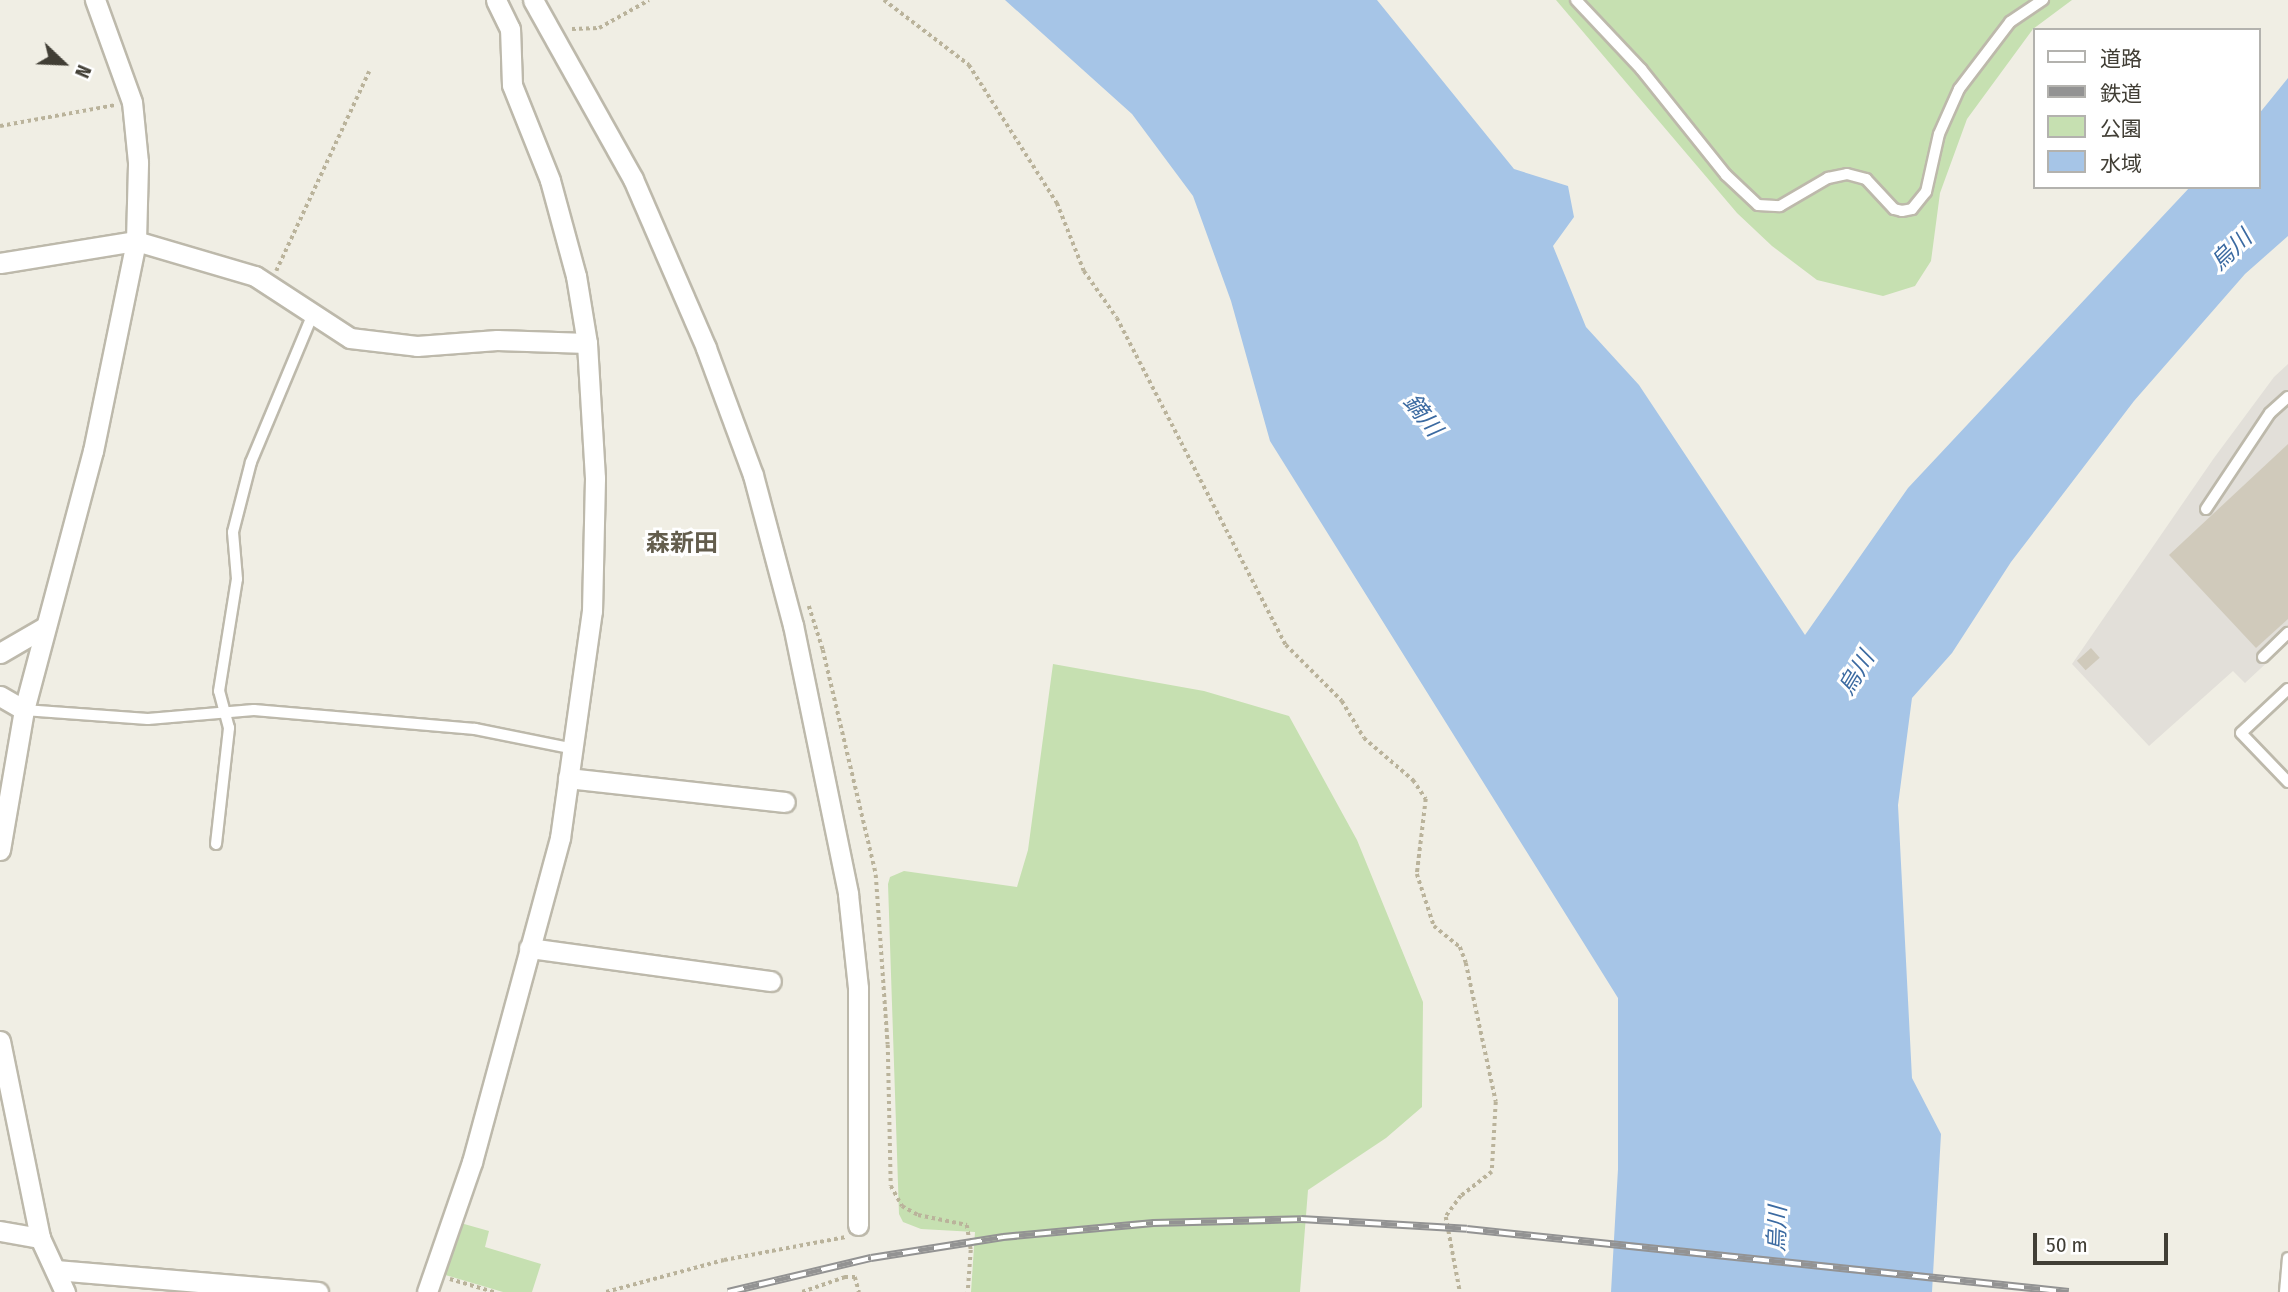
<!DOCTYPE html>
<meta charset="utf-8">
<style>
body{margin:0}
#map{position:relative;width:2288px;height:1292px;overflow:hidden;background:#f0eee4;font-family:"Fira Sans Condensed","Noto Sans JP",sans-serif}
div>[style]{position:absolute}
.industrial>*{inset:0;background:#e2dfd9}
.green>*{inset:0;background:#c6e0b1}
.water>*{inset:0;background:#a6c5e7}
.building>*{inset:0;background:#d0cabb;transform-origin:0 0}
.path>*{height:3.5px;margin-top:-1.75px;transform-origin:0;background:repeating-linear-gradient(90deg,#bab39b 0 3.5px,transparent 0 7px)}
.roads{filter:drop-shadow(2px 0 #bdb9ab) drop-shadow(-2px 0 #bdb9ab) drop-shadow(0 2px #bdb9ab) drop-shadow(0 -2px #bdb9ab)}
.lane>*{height:10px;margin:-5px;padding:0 5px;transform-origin:5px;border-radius:5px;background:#fff}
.street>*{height:19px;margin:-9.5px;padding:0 9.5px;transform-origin:9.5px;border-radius:9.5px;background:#fff}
.rail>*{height:8px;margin-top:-4px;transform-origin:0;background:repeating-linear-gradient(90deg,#fff 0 16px,#939393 0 32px);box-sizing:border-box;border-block:2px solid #939393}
span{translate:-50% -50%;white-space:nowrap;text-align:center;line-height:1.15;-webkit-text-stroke:6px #fff;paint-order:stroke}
.water-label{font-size:23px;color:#3b6aa1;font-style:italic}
.quarter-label{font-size:24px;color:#635d4d;font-weight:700}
.legend{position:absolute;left:2033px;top:28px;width:228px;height:161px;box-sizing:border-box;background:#fff;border:2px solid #b3b2ae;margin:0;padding:9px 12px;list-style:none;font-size:21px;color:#413e35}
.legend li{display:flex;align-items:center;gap:14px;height:35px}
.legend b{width:35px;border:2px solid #b3b2ae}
.north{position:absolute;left:28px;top:28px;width:70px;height:70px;-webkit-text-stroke:5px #fff;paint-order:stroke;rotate:113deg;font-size:19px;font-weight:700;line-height:28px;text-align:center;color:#413e35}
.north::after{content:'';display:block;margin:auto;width:24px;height:32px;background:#413e35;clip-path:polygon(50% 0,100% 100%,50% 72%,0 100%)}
.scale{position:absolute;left:2033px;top:1233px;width:135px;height:32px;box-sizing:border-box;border:4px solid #413e35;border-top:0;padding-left:9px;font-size:21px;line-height:24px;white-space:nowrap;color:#413e35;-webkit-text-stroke:5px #fff;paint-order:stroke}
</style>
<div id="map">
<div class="industrial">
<div style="clip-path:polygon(2288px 364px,2288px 643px,2245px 683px,2233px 671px,2149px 746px,2072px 664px,2214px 458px,2274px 377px)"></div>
</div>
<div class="green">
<div style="clip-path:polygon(1556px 0,2072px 0,2033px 29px,1967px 119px,1940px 193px,1931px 261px,1915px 286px,1883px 296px,1817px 280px,1772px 246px,1737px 213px)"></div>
<div style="clip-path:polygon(1053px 664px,1204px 691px,1289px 716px,1357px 840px,1423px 1002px,1422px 1107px,1386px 1138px,1308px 1190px,1300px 1292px,971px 1292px,975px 1232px,921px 1229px,903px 1222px,899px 1214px,888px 884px,890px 877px,904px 871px,1017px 887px,1028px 850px)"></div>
<div style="clip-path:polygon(457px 1222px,489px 1231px,485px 1247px,541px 1264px,532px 1292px,503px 1292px,442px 1274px)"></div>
</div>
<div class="water">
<div style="clip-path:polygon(1005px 0,1377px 0,1514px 169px,1568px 186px,1574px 217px,1553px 246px,1586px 327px,1639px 385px,1805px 635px,1908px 488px,2190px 187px,2258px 187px,2258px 115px,2288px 78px,2288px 236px,2245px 274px,2134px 401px,2011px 562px,1952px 653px,1912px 698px,1898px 805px,1912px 1078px,1941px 1134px,1932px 1292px,1611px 1292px,1618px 1169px,1618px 998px,1270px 441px,1231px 301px,1193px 196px,1132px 114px)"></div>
</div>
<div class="building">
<div style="clip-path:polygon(2288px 444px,2288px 619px,2256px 648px,2169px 555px)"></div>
<div style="left:2091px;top:648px;width:13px;height:19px;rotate:48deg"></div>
</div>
<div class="path">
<div style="left:884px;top:0;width:107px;rotate:37.4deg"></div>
<div style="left:969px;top:65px;width:164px;rotate:57.5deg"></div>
<div style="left:1057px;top:203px;width:73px;rotate:68.3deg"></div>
<div style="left:1084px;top:271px;width:57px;rotate:54.9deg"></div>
<div style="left:1117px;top:318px;width:368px;rotate:62.7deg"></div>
<div style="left:1286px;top:645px;width:79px;rotate:45deg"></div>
<div style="left:1342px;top:701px;width:43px;rotate:59.3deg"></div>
<div style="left:1364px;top:738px;width:65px;rotate:40.6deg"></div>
<div style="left:1413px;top:780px;width:23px;rotate:56deg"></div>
<div style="left:1426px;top:799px;width:76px;rotate:96.8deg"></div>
<div style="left:1417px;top:874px;width:55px;rotate:71.9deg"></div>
<div style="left:1434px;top:926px;width:33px;rotate:39deg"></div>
<div style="left:1460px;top:947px;width:17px;rotate:69deg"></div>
<div style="left:1466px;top:963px;width:142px;rotate:77.8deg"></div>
<div style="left:1496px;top:1102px;width:70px;rotate:93.3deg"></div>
<div style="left:1492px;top:1172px;width:39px;rotate:142deg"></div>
<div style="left:1461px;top:1196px;width:26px;rotate:126deg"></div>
<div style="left:1446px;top:1217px;width:76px;rotate:79.4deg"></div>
<div style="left:572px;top:29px;width:27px;rotate:-2deg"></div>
<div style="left:599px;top:28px;width:57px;rotate:-29.2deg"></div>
<div style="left:0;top:126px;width:118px;rotate:-10.3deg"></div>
<div style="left:276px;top:271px;width:220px;rotate:-65deg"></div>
<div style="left:809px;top:606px;width:46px;rotate:72.3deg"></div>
<div style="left:823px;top:650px;width:231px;rotate:76.7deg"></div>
<div style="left:876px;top:875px;width:170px;rotate:86deg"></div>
<div style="left:888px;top:1045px;width:141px;rotate:88.8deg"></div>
<div style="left:891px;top:1186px;width:23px;rotate:61deg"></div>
<div style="left:902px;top:1206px;width:18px;rotate:29deg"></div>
<div style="left:918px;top:1215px;width:50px;rotate:11.5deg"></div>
<div style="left:967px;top:1225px;width:25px;rotate:81deg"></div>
<div style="left:971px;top:1250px;width:42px;rotate:94.1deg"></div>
<div style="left:450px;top:1279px;width:46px;rotate:16.5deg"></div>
<div style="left:606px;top:1292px;width:122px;rotate:-15.2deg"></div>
<div style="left:724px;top:1260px;width:124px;rotate:-10.7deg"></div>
<div style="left:802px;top:1292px;width:46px;rotate:-19.2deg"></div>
<div style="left:845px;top:1277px;width:10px"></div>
<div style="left:855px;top:1277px;width:16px;rotate:75deg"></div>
</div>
<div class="roads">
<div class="lane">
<div style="left:1576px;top:0;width:95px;rotate:46.7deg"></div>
<div style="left:1641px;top:69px;width:136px;rotate:51.3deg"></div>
<div style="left:1726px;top:175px;width:44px;rotate:43.2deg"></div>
<div style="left:1758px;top:205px;width:22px;rotate:3deg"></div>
<div style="left:1780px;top:206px;width:56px;rotate:-30.3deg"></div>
<div style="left:1828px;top:178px;width:19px;rotate:-12deg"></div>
<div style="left:1847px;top:174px;width:20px;rotate:15deg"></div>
<div style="left:1866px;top:179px;width:41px;rotate:47deg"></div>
<div style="left:1894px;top:209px;width:8px;rotate:14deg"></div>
<div style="left:1902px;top:211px;width:10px;rotate:-11deg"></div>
<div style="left:1912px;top:209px;width:22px;rotate:-51deg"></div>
<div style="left:1926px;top:192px;width:59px;rotate:-77.4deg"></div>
<div style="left:1939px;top:134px;width:49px;rotate:-66deg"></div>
<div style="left:1959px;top:89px;width:84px;rotate:-52.7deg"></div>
<div style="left:2010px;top:22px;width:40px;rotate:-34deg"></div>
<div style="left:2206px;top:509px;width:115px;rotate:-56.3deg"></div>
<div style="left:2270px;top:413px;width:24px;rotate:-42deg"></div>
<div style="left:2263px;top:657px;width:35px;rotate:-44deg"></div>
<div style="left:2288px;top:689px;width:64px;rotate:136.9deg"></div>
<div style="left:2241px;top:733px;width:68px;rotate:46.2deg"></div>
<div style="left:24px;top:710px;width:124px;rotate:4.2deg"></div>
<div style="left:148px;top:719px;width:106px;rotate:-4.9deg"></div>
<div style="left:254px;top:710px;width:222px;rotate:4.9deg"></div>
<div style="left:475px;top:729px;width:101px;rotate:11.4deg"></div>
<div style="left:216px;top:844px;width:117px;rotate:-83.6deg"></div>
<div style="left:229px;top:728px;width:38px;rotate:-105deg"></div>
<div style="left:219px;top:691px;width:113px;rotate:-80.9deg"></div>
<div style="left:237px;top:579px;width:47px;rotate:-94.9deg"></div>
<div style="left:233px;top:532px;width:72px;rotate:-75.6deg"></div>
<div style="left:251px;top:462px;width:160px;rotate:-67.3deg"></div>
<div style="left:2285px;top:1292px;width:34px;rotate:-85deg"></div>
</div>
<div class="street">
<div style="left:533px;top:0;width:205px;rotate:60.8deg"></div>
<div style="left:633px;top:179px;width:184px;rotate:66.6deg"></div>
<div style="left:706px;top:348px;width:135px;rotate:69.7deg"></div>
<div style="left:753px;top:475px;width:155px;rotate:75.1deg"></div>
<div style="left:793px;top:625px;width:275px;rotate:78.4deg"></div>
<div style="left:848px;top:894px;width:95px;rotate:83.9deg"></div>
<div style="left:858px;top:988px;width:237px;rotate:90deg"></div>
<div style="left:0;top:263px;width:138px;rotate:-9.2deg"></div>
<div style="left:136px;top:241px;width:124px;rotate:16.4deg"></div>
<div style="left:255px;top:276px;width:113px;rotate:33.1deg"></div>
<div style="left:350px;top:338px;width:67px;rotate:6.8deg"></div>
<div style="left:417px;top:346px;width:80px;rotate:-4.3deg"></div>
<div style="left:497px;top:340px;width:90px;rotate:1.9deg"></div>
<div style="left:0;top:653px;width:50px;rotate:-30.2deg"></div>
<div style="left:0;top:696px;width:28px;rotate:30deg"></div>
<div style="left:568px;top:778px;width:218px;rotate:6.3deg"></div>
<div style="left:0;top:850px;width:142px;rotate:-80.3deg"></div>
<div style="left:24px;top:710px;width:268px;rotate:-75.1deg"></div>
<div style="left:93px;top:451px;width:214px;rotate:-78.4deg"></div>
<div style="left:136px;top:241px;width:79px;rotate:-88.5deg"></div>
<div style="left:138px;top:162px;width:60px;rotate:-95.7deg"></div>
<div style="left:132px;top:102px;width:109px;rotate:-109.9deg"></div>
<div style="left:529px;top:948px;width:244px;rotate:7.8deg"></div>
<div style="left:0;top:1041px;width:201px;rotate:78.5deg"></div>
<div style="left:40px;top:1238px;width:60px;rotate:65.2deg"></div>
<div style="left:0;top:1231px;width:41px;rotate:9.9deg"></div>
<div style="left:56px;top:1270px;width:263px;rotate:4.8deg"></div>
<div style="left:427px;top:1292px;width:138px;rotate:-70.9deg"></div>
<div style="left:472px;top:1162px;width:336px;rotate:-74.8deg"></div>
<div style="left:560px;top:838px;width:229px;rotate:-82deg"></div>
<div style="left:592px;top:611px;width:133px;rotate:-88.7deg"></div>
<div style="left:595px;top:478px;width:135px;rotate:-93.4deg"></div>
<div style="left:587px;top:343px;width:68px;rotate:-99.3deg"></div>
<div style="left:576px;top:276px;width:99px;rotate:-105.2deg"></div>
<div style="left:550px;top:180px;width:102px;rotate:-111.8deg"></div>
<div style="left:512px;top:85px;width:56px;rotate:-92deg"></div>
<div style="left:510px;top:29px;width:32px;rotate:-116deg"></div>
</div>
</div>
<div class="rail">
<div style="left:728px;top:1292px;width:147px;rotate:-13.4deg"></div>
<div style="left:871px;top:1258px;width:134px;rotate:-9deg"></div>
<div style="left:1003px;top:1237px;width:151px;rotate:-5.3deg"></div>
<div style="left:1153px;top:1223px;width:148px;rotate:-1.5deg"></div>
<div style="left:1301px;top:1219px;width:166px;rotate:3.4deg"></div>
<div style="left:1467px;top:1229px;width:605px;rotate:5.97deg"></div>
</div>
<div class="water-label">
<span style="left:2231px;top:250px;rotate:-44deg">烏川</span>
<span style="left:1423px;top:415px;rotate:52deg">鏑川</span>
<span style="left:1856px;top:673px;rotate:-59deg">烏川</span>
<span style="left:1777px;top:1229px;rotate:-88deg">烏川</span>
</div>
<div class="quarter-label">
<span style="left:682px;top:544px">森新田</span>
</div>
<ul class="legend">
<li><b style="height:9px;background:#fff"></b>道路</li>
<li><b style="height:9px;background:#939393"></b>鉄道</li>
<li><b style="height:19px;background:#c6e0b1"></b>公園</li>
<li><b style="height:19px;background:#a6c5e7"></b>水域</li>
</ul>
<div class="north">N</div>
<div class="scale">50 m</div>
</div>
